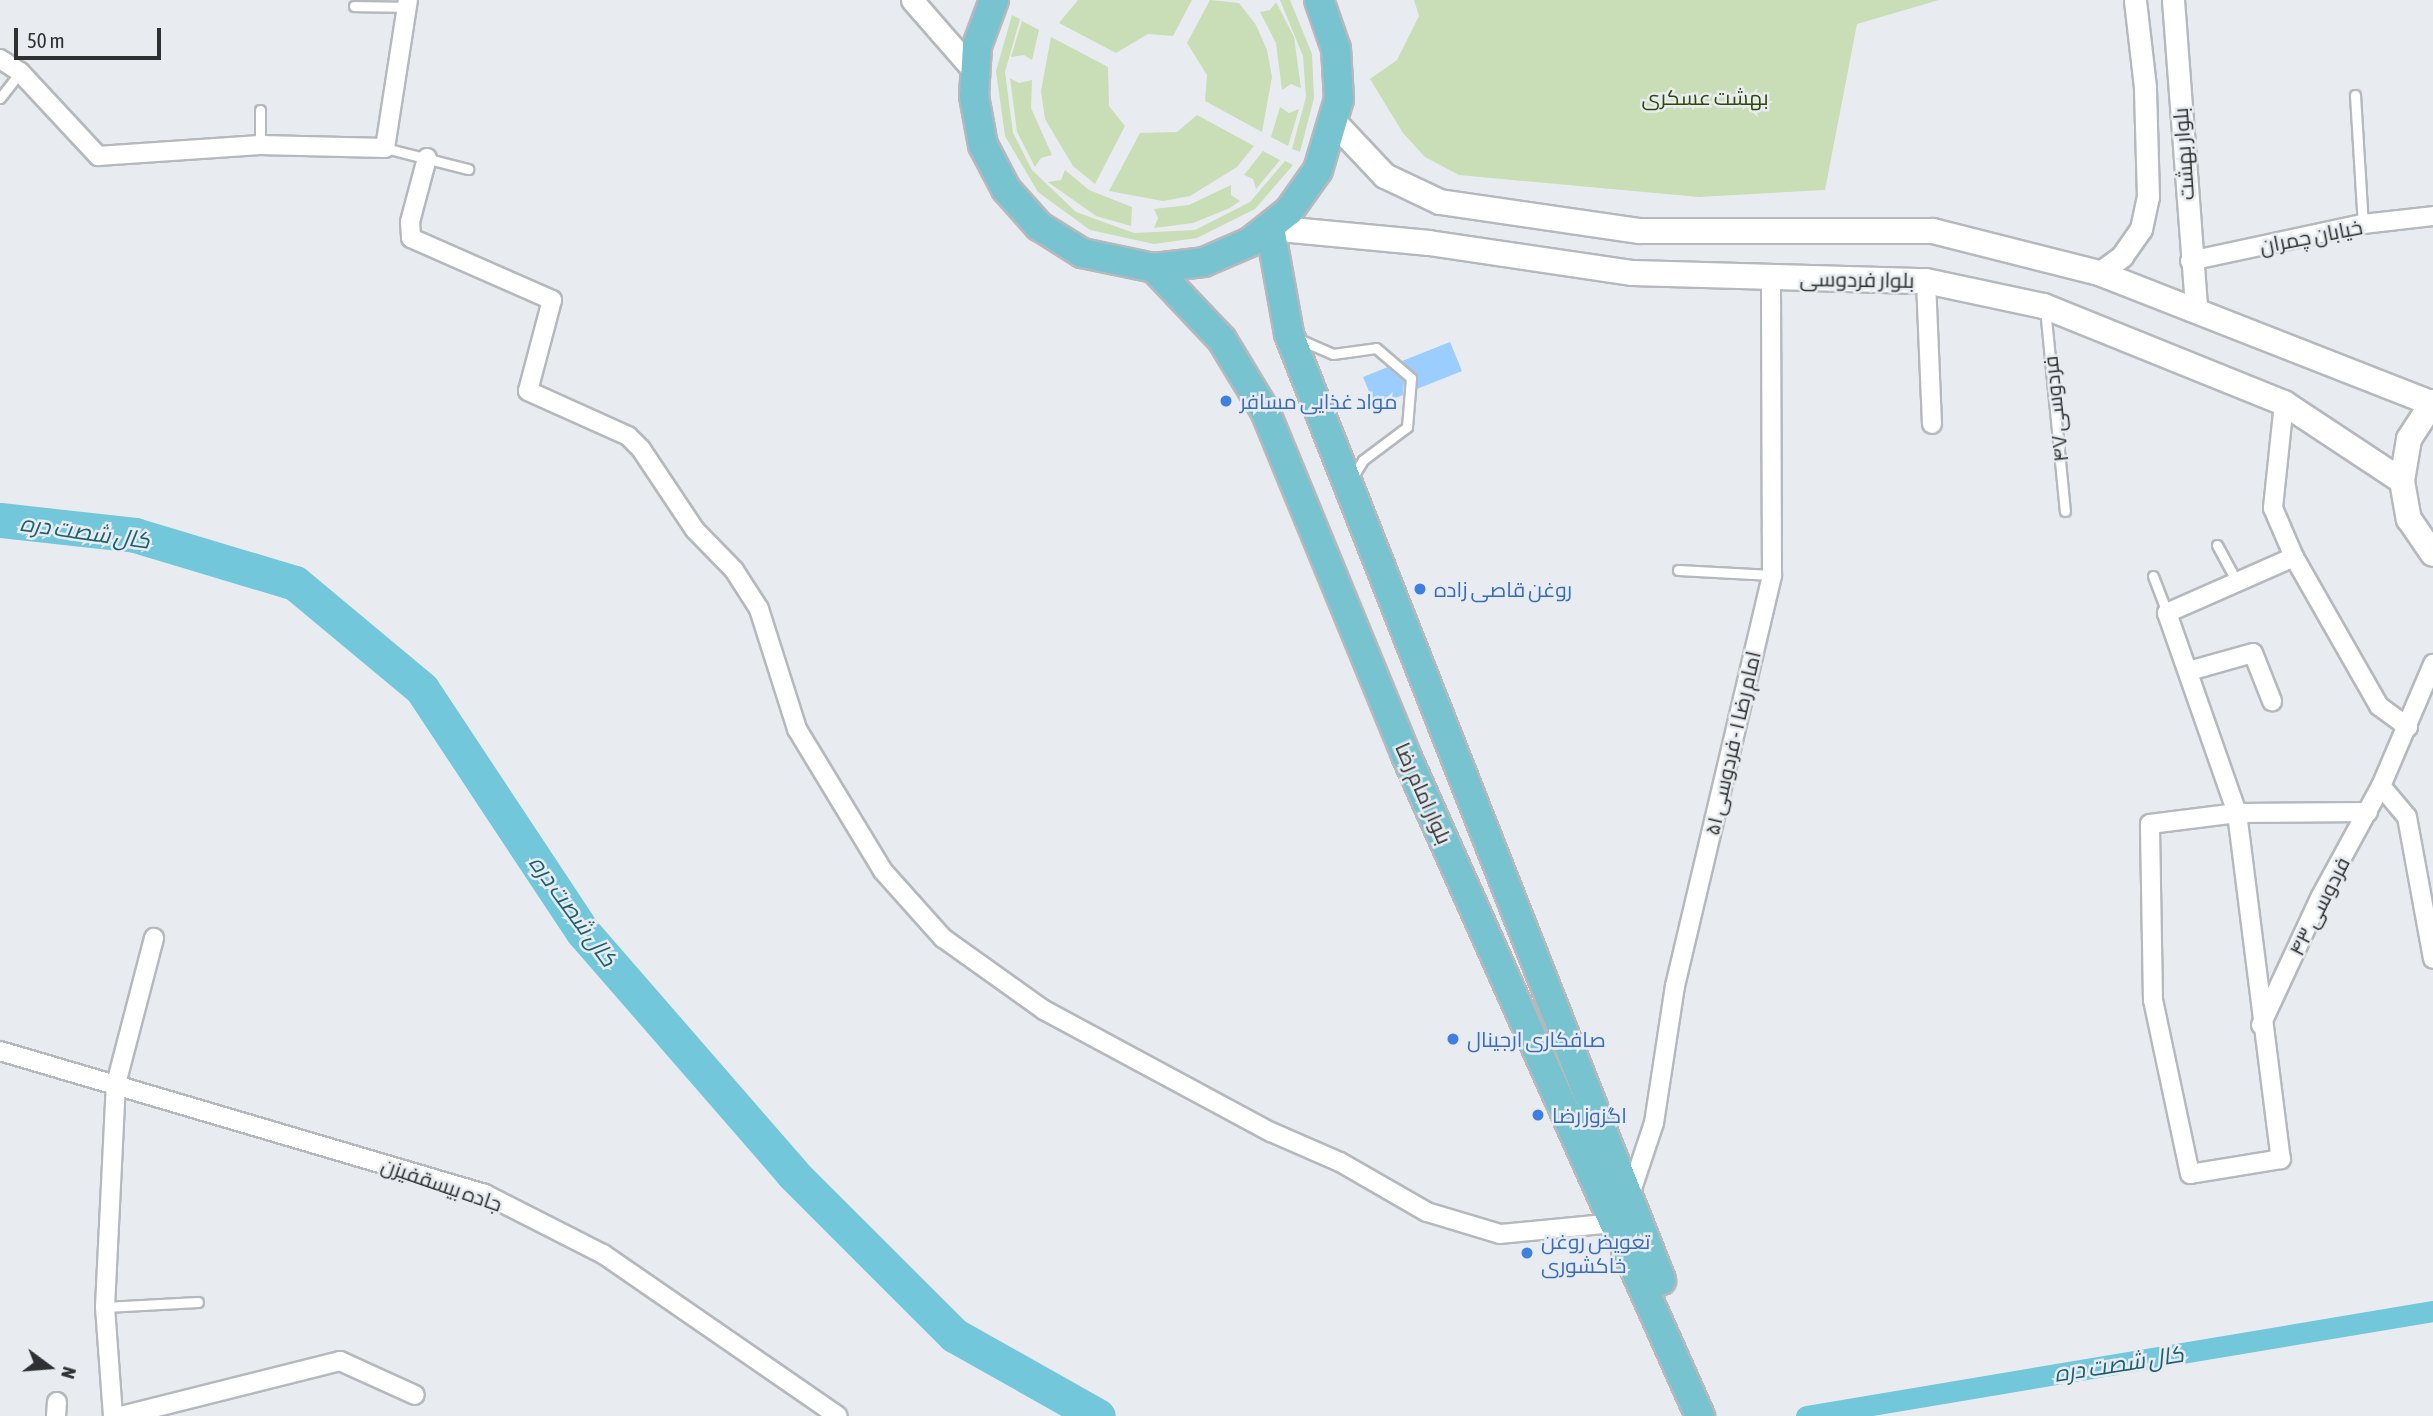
<!DOCTYPE html>
<meta charset="utf-8">
<style>
body{margin:0}
#map{position:relative;width:2433px;height:1416px;overflow:hidden;background:#e8ecf0;font-family:"Asap Condensed",Cairo,sans-serif}
div>[style]{position:absolute}
.green>*{inset:0;background:#c9ddb6}
.canal>*{height:21px;margin:-10.5px;padding:0 10.5px;transform-origin:10.5px;border-radius:10.5px;background:#72c7db}
.river>*{height:35px;margin:-17.5px;padding:0 17.5px;transform-origin:17.5px;border-radius:17.5px;background:#72c7db}
.building>*{inset:0;background:#9bceff}
.roads{filter:drop-shadow(2px 0 #b5b9bd) drop-shadow(-2px 0 #b5b9bd) drop-shadow(0 2px #b5b9bd) drop-shadow(0 -2px #b5b9bd)}
.service>*{height:9px;margin:-4.5px;padding:0 4.5px;transform-origin:4.5px;border-radius:4.5px;background:#fff}
.minor>*{height:18px;margin:-9px;padding:0 9px;transform-origin:9px;border-radius:9px;background:#fff}
.tertiary>*{height:21px;margin:-10.5px;padding:0 10.5px;transform-origin:10.5px;border-radius:10.5px;background:#fff}
.secondary>*{height:24px;margin:-12px;padding:0 12px;transform-origin:12px;border-radius:12px;background:#fff}
.primary>*{height:28px;margin:-14px;padding:0 14px;transform-origin:14px;border-radius:14px;background:#77c3d0}
.dots>*{width:19px;height:19px;translate:-50% -50%;box-sizing:border-box;border:4px solid #e8ecf0;border-radius:50%}
span{translate:-50% -50%;white-space:nowrap;text-align:center;line-height:1.15;-webkit-text-stroke:5px #e8ecf0;paint-order:stroke}
.park-label{font-size:21px;color:#2e4805}
.street-label{font-size:21px;color:#2e3031}
.shop-label{font-size:21px;color:#366cbe}
.left{translate:0 -50%;text-align:left}
.water-label{font-size:23px;color:#1c6170;font-style:italic}
.north{position:absolute;left:14px;top:1332px;width:70px;height:70px;-webkit-text-stroke:5px #e8ecf0;paint-order:stroke;rotate:106deg;font-size:19px;font-weight:700;line-height:28px;text-align:center;color:#2e3031}
.north::after{content:'';display:block;margin:auto;width:24px;height:32px;background:#2e3031;clip-path:polygon(50% 0,100% 100%,50% 72%,0 100%)}
.scale{position:absolute;left:14px;top:28px;width:147px;height:32px;box-sizing:border-box;border:4px solid #2e3031;border-top:0;padding-left:9px;font-size:21px;line-height:24px;white-space:nowrap;color:#2e3031;-webkit-text-stroke:5px #e8ecf0;paint-order:stroke}
</style>
<div id="map">
<div class="green">
<div style="clip-path:polygon(1078px 0,1192px 0,1173px 36px,1148px 34px,1116px 53px,1059px 23px)"></div>
<div style="clip-path:polygon(1210px 0,1239px 3px,1256px 25px,1267px 50px,1272px 77px,1262px 132px,1205px 101px,1207px 75px,1187px 43px)"></div>
<div style="clip-path:polygon(1280px 0,1290px 0,1312px 54px,1314px 98px,1300px 152px,1292px 149px,1306px 97px,1303px 56px)"></div>
<div style="clip-path:polygon(1414px 0,1939px 0,1857px 24px,1825px 190px,1699px 197px,1459px 175px,1425px 157px,1403px 133px,1370px 79px,1397px 60px,1419px 16px)"></div>
<div style="clip-path:polygon(1276px 2px,1294px 37px,1301px 88px,1291px 84px,1282px 90px,1276px 43px,1260px 12px,1270px 10px)"></div>
<div style="clip-path:polygon(1012px 15px,1020px 19px,1005px 72px,1013px 133px,1032px 170px,1076px 212px,1134px 233px,1195px 230px,1250px 202px,1285px 161px,1293px 165px,1255px 209px,1197px 238px,1154px 244px,1090px 230px,1038px 192px,1005px 136px,996px 71px)"></div>
<div style="clip-path:polygon(1022px 21px,1039px 30px,1032px 60px,1024px 55px,1011px 57px)"></div>
<div style="clip-path:polygon(1051px 37px,1108px 67px,1109px 106px,1125px 126px,1095px 184px,1073px 166px,1045px 119px,1041px 91px)"></div>
<div style="clip-path:polygon(1010px 78px,1019px 83px,1032px 80px,1031px 108px,1052px 155px,1041px 158px,1035px 167px,1017px 132px)"></div>
<div style="clip-path:polygon(1280px 107px,1289px 113px,1299px 109px,1288px 146px,1271px 137px)"></div>
<div style="clip-path:polygon(1197px 115px,1254px 146px,1237px 167px,1190px 196px,1163px 201px,1109px 191px,1140px 133px,1177px 132px)"></div>
<div style="clip-path:polygon(1263px 151px,1280px 160px,1256px 189px,1253px 179px,1244px 175px)"></div>
<div style="clip-path:polygon(1065px 170px,1089px 190px,1132px 207px,1131px 226px,1096px 216px,1048px 182px,1061px 180px)"></div>
<div style="clip-path:polygon(1231px 185px,1231px 195px,1240px 201px,1230px 208px,1193px 223px,1154px 228px,1158px 218px,1154px 209px,1189px 205px)"></div>
</div>
<div class="canal">
<div style="left:1806px;top:1416px;width:636px;rotate:-9.51deg"></div>
</div>
<div class="river">
<div style="left:0;top:520px;width:136px;rotate:6.3deg"></div>
<div style="left:135px;top:535px;width:167px;rotate:16.7deg"></div>
<div style="left:295px;top:583px;width:165px;rotate:39.8deg"></div>
<div style="left:422px;top:689px;width:291px;rotate:56.5deg"></div>
<div style="left:583px;top:932px;width:320px;rotate:49deg"></div>
<div style="left:793px;top:1174px;width:228px;rotate:45deg"></div>
<div style="left:954px;top:1335px;width:165px;rotate:29.4deg"></div>
</div>
<div class="building">
<div style="clip-path:polygon(1450px 342px,1462px 371px,1417px 389px,1417px 375px,1402px 361px)"></div>
<div style="clip-path:polygon(1388px 367px,1404px 381px,1403px 395px,1375px 406px,1363px 377px)"></div>
</div>
<div class="roads">
<div class="service">
<div style="left:354px;top:6px;width:53px;rotate:1.1deg"></div>
<div style="left:2355px;top:95px;width:129px;rotate:86.5deg"></div>
<div style="left:0;top:98px;width:33px;rotate:-52deg"></div>
<div style="left:260px;top:145px;width:35px;rotate:-90deg"></div>
<div style="left:385px;top:148px;width:86px;rotate:14.2deg"></div>
<div style="left:2045px;top:308px;width:204px;rotate:84.4deg"></div>
<div style="left:1296px;top:338px;width:40px;rotate:23.4deg"></div>
<div style="left:1333px;top:354px;width:43px;rotate:-7.9deg"></div>
<div style="left:1376px;top:348px;width:46px;rotate:40.6deg"></div>
<div style="left:1411px;top:378px;width:49px;rotate:94.7deg"></div>
<div style="left:1407px;top:427px;width:55px;rotate:143.1deg"></div>
<div style="left:1363px;top:460px;width:21px;rotate:121deg"></div>
<div style="left:2217px;top:545px;width:42px;rotate:61.6deg"></div>
<div style="left:1678px;top:570px;width:94px;rotate:3deg"></div>
<div style="left:2153px;top:576px;width:40px;rotate:69deg"></div>
<div style="left:105px;top:1307px;width:93px;rotate:-3.1deg"></div>
</div>
<div class="minor">
<div style="left:0;top:59px;width:24px;rotate:33deg"></div>
<div style="left:20px;top:72px;width:115px;rotate:47.1deg"></div>
<div style="left:98px;top:156px;width:162px;rotate:-3.9deg"></div>
<div style="left:260px;top:145px;width:125px;rotate:1.4deg"></div>
<div style="left:385px;top:148px;width:150px;rotate:-81.2deg"></div>
<div style="left:427px;top:158px;width:66px;rotate:104.9deg"></div>
<div style="left:410px;top:222px;width:16px;rotate:86deg"></div>
<div style="left:411px;top:238px;width:154px;rotate:23.7deg"></div>
<div style="left:552px;top:300px;width:94px;rotate:104.8deg"></div>
<div style="left:528px;top:391px;width:110px;rotate:24.2deg"></div>
<div style="left:628px;top:436px;width:18px;rotate:45deg"></div>
<div style="left:641px;top:449px;width:97px;rotate:56.3deg"></div>
<div style="left:695px;top:530px;width:56px;rotate:45.7deg"></div>
<div style="left:734px;top:570px;width:46px;rotate:57.3deg"></div>
<div style="left:759px;top:609px;width:126px;rotate:72.4deg"></div>
<div style="left:797px;top:729px;width:166px;rotate:58.8deg"></div>
<div style="left:883px;top:871px;width:90px;rotate:48.2deg"></div>
<div style="left:943px;top:938px;width:124px;rotate:35.5deg"></div>
<div style="left:1044px;top:1010px;width:258px;rotate:28.3deg"></div>
<div style="left:1271px;top:1132px;width:75px;rotate:23.5deg"></div>
<div style="left:1340px;top:1162px;width:100px;rotate:29.9deg"></div>
<div style="left:1427px;top:1212px;width:76px;rotate:16.8deg"></div>
<div style="left:1500px;top:1234px;width:115px;rotate:-5.5deg"></div>
<div style="left:2190px;top:261px;width:177px;rotate:-12.1deg"></div>
<div style="left:2363px;top:224px;width:70px;rotate:-6.5deg"></div>
<div style="left:1926px;top:281px;width:143px;rotate:87.6deg"></div>
<div style="left:2284px;top:403px;width:106px;rotate:96deg"></div>
<div style="left:2273px;top:508px;width:53px;rotate:66.8deg"></div>
<div style="left:2294px;top:557px;width:172px;rotate:60.3deg"></div>
<div style="left:2379px;top:706px;width:36px;rotate:36deg"></div>
<div style="left:2294px;top:557px;width:139px;rotate:156.2deg"></div>
<div style="left:2167px;top:613px;width:212px;rotate:70.7deg"></div>
<div style="left:2237px;top:813px;width:349px;rotate:82.8deg"></div>
<div style="left:2281px;top:1159px;width:92px;rotate:170.6deg"></div>
<div style="left:2190px;top:1174px;width:178px;rotate:-102deg"></div>
<div style="left:2153px;top:1000px;width:176px;rotate:-91deg"></div>
<div style="left:2150px;top:824px;width:88px;rotate:-7.2deg"></div>
<div style="left:2237px;top:813px;width:131px;rotate:-0.4deg"></div>
<div style="left:2189px;top:671px;width:66px;rotate:-15.7deg"></div>
<div style="left:2253px;top:653px;width:52px;rotate:68.4deg"></div>
<div style="left:2381px;top:786px;width:40px;rotate:50deg"></div>
<div style="left:2407px;top:817px;width:144px;rotate:79.6deg"></div>
<div style="left:2261px;top:1025px;width:142px;rotate:-65.1deg"></div>
<div style="left:2321px;top:896px;width:125px;rotate:-61.4deg"></div>
<div style="left:2381px;top:786px;width:133px;rotate:-66.9deg"></div>
<div style="left:0;top:1051px;width:506px;rotate:16.43deg"></div>
<div style="left:485px;top:1194px;width:132px;rotate:27deg"></div>
<div style="left:603px;top:1254px;width:285px;rotate:34.6deg"></div>
<div style="left:1628px;top:1201px;width:82px;rotate:-71.6deg"></div>
<div style="left:1654px;top:1123px;width:139px;rotate:-81.3deg"></div>
<div style="left:1675px;top:986px;width:422px;rotate:-76.7deg"></div>
<div style="left:1772px;top:575px;width:298px;rotate:-90.2deg"></div>
<div style="left:56px;top:1416px;width:14px;rotate:-86deg"></div>
<div style="left:113px;top:1416px;width:109px;rotate:-94.2deg"></div>
<div style="left:105px;top:1307px;width:223px;rotate:-87.2deg"></div>
<div style="left:116px;top:1084px;width:151px;rotate:-75.4deg"></div>
<div style="left:121px;top:1416px;width:226px;rotate:-14.1deg"></div>
<div style="left:340px;top:1361px;width:82px;rotate:24.4deg"></div>
</div>
<div class="tertiary">
<div style="left:912px;top:0;width:94px;rotate:48.9deg"></div>
<div style="left:2173px;top:0;width:309px;rotate:85.7deg"></div>
<div style="left:2099px;top:273px;width:29px;rotate:-36deg"></div>
<div style="left:2122px;top:256px;width:33px;rotate:-55deg"></div>
<div style="left:2141px;top:229px;width:33px;rotate:-78deg"></div>
<div style="left:2148px;top:197px;width:110px;rotate:-91.6deg"></div>
<div style="left:2145px;top:87px;width:88px;rotate:-96.6deg"></div>
</div>
<div class="secondary">
<div style="left:1335px;top:123px;width:73px;rotate:46.7deg"></div>
<div style="left:1385px;top:176px;width:61px;rotate:25.3deg"></div>
<div style="left:1440px;top:202px;width:202px;rotate:8.3deg"></div>
<div style="left:1640px;top:231px;width:293px"></div>
<div style="left:1933px;top:231px;width:171px;rotate:14.2deg"></div>
<div style="left:2099px;top:273px;width:357px;rotate:21.4deg"></div>
<div style="left:1270px;top:228px;width:160px;rotate:5.4deg"></div>
<div style="left:1429px;top:243px;width:206px;rotate:8.4deg"></div>
<div style="left:1633px;top:273px;width:293px;rotate:1.6deg"></div>
<div style="left:1926px;top:281px;width:121px;rotate:12deg"></div>
<div style="left:2044px;top:306px;width:259px;rotate:22deg"></div>
<div style="left:2284px;top:403px;width:141px;rotate:33.5deg"></div>
<div style="left:2433px;top:402px;width:44px;rotate:123deg"></div>
<div style="left:2409px;top:439px;width:43px;rotate:99.5deg"></div>
<div style="left:2402px;top:481px;width:39px;rotate:80deg"></div>
<div style="left:2409px;top:519px;width:42px;rotate:55.6deg"></div>
</div>
<div class="primary">
<div style="left:994px;top:0;width:49px;rotate:110.3deg"></div>
<div style="left:977px;top:46px;width:50px;rotate:93.4deg"></div>
<div style="left:974px;top:96px;width:50px;rotate:79.6deg"></div>
<div style="left:983px;top:145px;width:50px;rotate:62.4deg"></div>
<div style="left:1006px;top:189px;width:50px;rotate:48.3deg"></div>
<div style="left:1039px;top:226px;width:51px;rotate:32.1deg"></div>
<div style="left:1082px;top:253px;width:74px;rotate:11.8deg"></div>
<div style="left:1154px;top:268px;width:50px;rotate:-6.8deg"></div>
<div style="left:1204px;top:262px;width:50px;rotate:-23.5deg"></div>
<div style="left:1250px;top:242px;width:50px;rotate:-38.5deg"></div>
<div style="left:1289px;top:211px;width:50px;rotate:-54.7deg"></div>
<div style="left:1318px;top:170px;width:74px;rotate:-73.5deg"></div>
<div style="left:1339px;top:99px;width:50px;rotate:-93.4deg"></div>
<div style="left:1336px;top:49px;width:52px;rotate:-109.1deg"></div>
<div style="left:1270px;top:228px;width:108px;rotate:79.8deg"></div>
<div style="left:1289px;top:334px;width:1017px;rotate:68.53deg"></div>
<div style="left:1154px;top:268px;width:99px;rotate:46.6deg"></div>
<div style="left:1222px;top:340px;width:83px;rotate:58.8deg"></div>
<div style="left:1265px;top:411px;width:370px;rotate:67.7deg"></div>
<div style="left:1405px;top:753px;width:726px;rotate:66.01deg"></div>
</div>
</div>
<div class="dots">
<div style="left:1226px;top:401px;background:#3f7fe0"></div>
<div style="left:1420px;top:589px;background:#3f7fe0"></div>
<div style="left:1453px;top:1039px;background:#3f7fe0"></div>
<div style="left:1538px;top:1115px;background:#3f7fe0"></div>
<div style="left:1527px;top:1253px;background:#3f7fe0"></div>
</div>
<div class="park-label">
<span style="left:1705px;top:97px">بهشت عسکری</span>
</div>
<div class="street-label">
<span style="left:2183px;top:154px;rotate:-94deg">بلوار بهشت</span>
<span style="left:2311px;top:236px;rotate:-11deg">خیابان چمران</span>
<span style="left:1857px;top:279px;rotate:1deg">بلوار فردوسی</span>
<span style="left:2055px;top:409px;rotate:-96deg">فردوسی ۴۷</span>
<span style="left:1732px;top:743px;rotate:-77deg">امام رضا ۱ - فردوسی ۵۱</span>
<span style="left:1424px;top:793px;rotate:66deg">بلوار امام رضا</span>
<span style="left:2319px;top:906px;rotate:-63deg">فردوسی ۴۳</span>
<span style="left:442px;top:1184px;rotate:19deg">جاده بیسقفیزن</span>
</div>
<div class="shop-label">
<span class="left" style="left:1240px;top:401px">مواد غذایی مسافر</span>
<span class="left" style="left:1434px;top:589px">روغن قاصی زاده</span>
<span class="left" style="left:1467px;top:1039px">صافکاری ارجینال</span>
<span class="left" style="left:1552px;top:1115px">اگزوز رضا</span>
<span class="left" style="left:1541px;top:1253px">تعویض روغن<br>خاکشوری</span>
</div>
<div class="water-label">
<span style="left:85px;top:532px;rotate:8deg">کال شصت دره</span>
<span style="left:573px;top:911px;rotate:54deg">کال شصت دره</span>
<span style="left:2119px;top:1364px;rotate:-9deg">کال شصت دره</span>
</div>
<div class="north">N</div>
<div class="scale">50 m</div>
</div>
